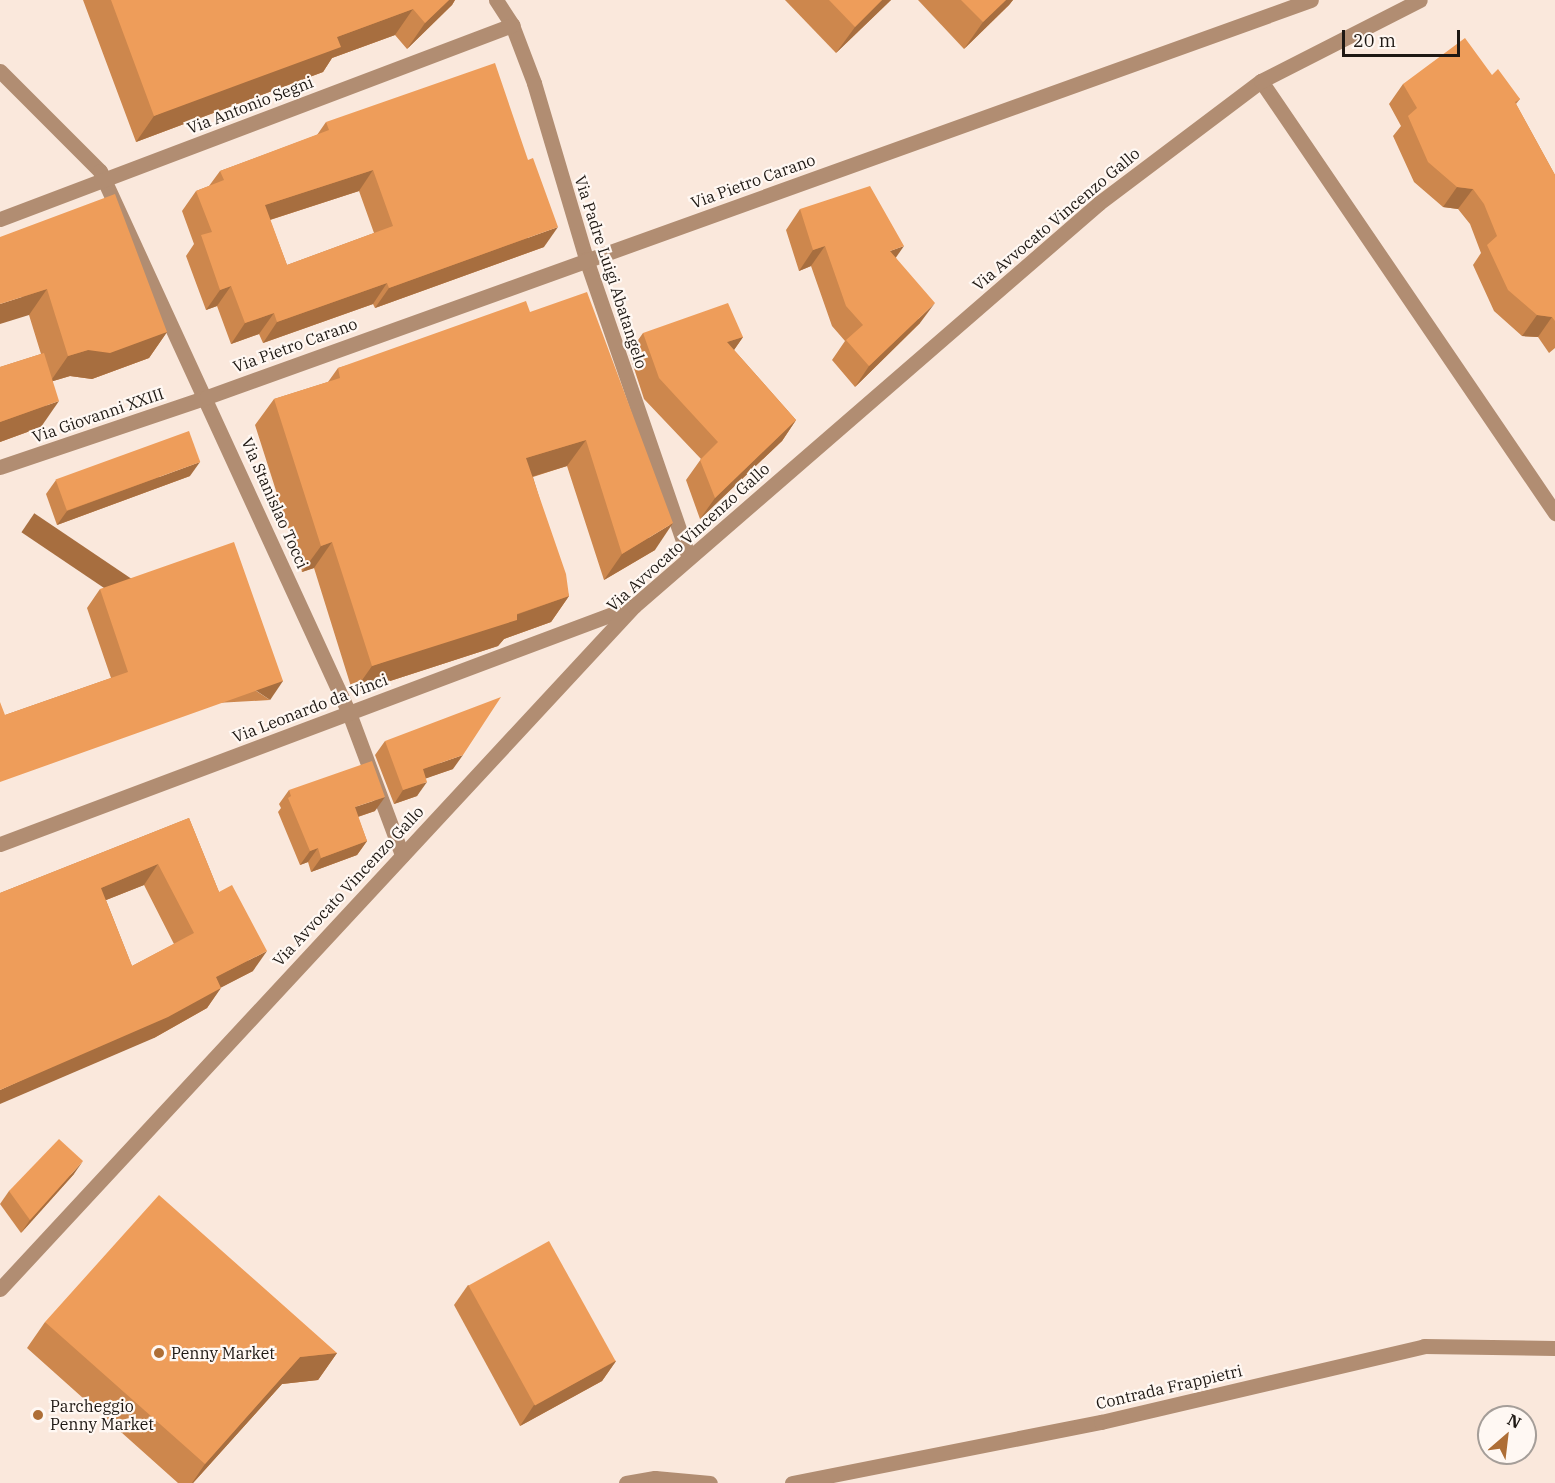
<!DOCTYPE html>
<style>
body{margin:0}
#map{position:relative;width:1555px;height:1483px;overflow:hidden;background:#fae8dc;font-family:"IBM Plex Serif",serif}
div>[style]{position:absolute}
.street>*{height:15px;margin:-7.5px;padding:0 7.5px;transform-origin:7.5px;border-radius:7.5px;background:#b18d72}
.wall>*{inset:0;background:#cd874d}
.shaded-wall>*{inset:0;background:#a76e3f;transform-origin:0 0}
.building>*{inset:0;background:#ee9d5a;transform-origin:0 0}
.dots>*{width:16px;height:16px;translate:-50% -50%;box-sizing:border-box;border:3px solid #fff8f3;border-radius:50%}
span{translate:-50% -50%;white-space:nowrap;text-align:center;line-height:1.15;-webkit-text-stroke:4.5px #fff8f3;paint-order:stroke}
.street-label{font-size:16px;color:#1e1813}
.poi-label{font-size:16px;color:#1e1813}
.left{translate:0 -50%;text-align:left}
.north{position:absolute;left:1477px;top:1405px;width:60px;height:60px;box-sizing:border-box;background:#fff8f3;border:2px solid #a59e99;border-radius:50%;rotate:28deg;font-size:16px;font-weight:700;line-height:24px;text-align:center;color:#1e1813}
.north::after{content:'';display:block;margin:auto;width:21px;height:27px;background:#ae6e36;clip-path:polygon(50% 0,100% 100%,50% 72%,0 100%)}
.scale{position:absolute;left:1342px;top:30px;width:118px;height:27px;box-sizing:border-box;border:3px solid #1e1813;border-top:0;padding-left:8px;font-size:18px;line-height:21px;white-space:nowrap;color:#1e1813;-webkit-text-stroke:4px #fff8f3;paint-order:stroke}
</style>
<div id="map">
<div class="street">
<div style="left:496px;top:0;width:30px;rotate:57deg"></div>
<div style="left:512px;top:25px;width:62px;rotate:69.2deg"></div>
<div style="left:534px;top:83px;width:184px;rotate:73.5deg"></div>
<div style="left:586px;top:259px;width:316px;rotate:71deg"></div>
<div style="left:0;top:71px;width:141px;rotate:45deg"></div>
<div style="left:100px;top:171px;width:596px;rotate:65.33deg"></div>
<div style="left:349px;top:713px;width:152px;rotate:69.5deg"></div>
<div style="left:1261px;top:81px;width:523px;rotate:55.76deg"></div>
<div style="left:0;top:219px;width:548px;rotate:-20.75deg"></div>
<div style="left:0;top:467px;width:219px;rotate:-18.7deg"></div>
<div style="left:207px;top:397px;width:1173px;rotate:-19.78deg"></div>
<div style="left:0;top:844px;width:674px;rotate:-20.59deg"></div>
<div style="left:0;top:1289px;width:932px;rotate:-47.13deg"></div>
<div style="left:634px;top:606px;width:615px;rotate:-40.91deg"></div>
<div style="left:1099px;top:203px;width:203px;rotate:-37deg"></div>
<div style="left:1261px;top:81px;width:178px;rotate:-27deg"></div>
<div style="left:626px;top:1483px;width:29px;rotate:-10deg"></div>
<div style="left:655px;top:1478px;width:55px;rotate:5.2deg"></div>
<div style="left:792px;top:1483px;width:315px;rotate:-11.2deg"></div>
<div style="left:1101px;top:1422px;width:332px;rotate:-13.2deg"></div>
<div style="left:1424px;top:1346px;width:131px;rotate:0.9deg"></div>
</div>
<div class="wall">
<div style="clip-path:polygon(83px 0,455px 0,452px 5px,407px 49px,395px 35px,332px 58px,323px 72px,136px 142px)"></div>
<div style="clip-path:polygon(785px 0,891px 0,836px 53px)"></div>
<div style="clip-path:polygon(918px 0,1013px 0,1009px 5px,964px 49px)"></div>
<div style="clip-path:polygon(1492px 75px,1520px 99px,1516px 104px,1555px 175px,1555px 348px,1549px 353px,1538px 337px,1522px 336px,1494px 311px,1473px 265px,1481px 253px,1470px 224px,1458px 209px,1443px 207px,1414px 182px,1393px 136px,1401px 126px,1389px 104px,1403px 84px)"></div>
<div style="clip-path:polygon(evenodd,326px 122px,544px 247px,375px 308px,373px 304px,263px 343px,259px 334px,231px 344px,217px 306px,206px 310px,186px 256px,194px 244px,182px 211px,196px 191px,209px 186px,220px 171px,317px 135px,326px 122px,359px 191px,374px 233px,287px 265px,270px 220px,359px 191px)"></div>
<div style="clip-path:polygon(800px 209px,896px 258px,920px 323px,855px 387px,832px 360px,845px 341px,832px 326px,811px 266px,799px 271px,786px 230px)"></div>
<div style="clip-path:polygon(0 237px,167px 332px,149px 358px,92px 379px,70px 376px,53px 381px,41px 427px,0 442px,0 367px,41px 354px,29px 315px)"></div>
<div style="clip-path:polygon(530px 312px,655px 550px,604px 580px,567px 466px,533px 477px,569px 596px,551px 622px,504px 639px,498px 646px,353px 693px,314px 568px,302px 572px,255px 425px,274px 399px,328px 382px,338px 368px)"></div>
<div style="clip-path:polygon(643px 333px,743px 337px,734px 350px,796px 420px,782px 441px,700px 519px,686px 480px,701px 459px,644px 399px,629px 353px)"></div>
<div style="clip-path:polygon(190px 476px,57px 525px,46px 494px,56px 480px)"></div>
<div style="clip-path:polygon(100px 589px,270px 700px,5px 715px,111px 678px,87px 608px)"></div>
<div style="clip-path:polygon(385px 741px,453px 769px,426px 778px,417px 796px,394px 804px,375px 755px)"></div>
<div style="clip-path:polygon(289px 790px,375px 811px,358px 817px,367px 841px,357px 855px,311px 872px,308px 862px,300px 865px,278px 812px,281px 808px,279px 804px)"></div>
<div style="clip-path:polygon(evenodd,189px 818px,219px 892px,253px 971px,221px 987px,207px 1008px,154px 1038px,0 893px,189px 818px,144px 885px,174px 944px,132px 966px,106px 900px,144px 885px)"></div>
<div style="clip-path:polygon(74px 1174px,21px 1233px,0 1204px,9px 1191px)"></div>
<div style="clip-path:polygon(468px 1285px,616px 1361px,602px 1381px,520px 1426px,454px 1305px)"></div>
<div style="clip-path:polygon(45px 1322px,337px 1353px,318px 1380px,282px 1384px,193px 1483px,178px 1483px,27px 1348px)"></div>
</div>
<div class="shaded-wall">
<div style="clip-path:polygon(449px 0,455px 0,452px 5px,407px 49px,425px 23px)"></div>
<div style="clip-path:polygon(882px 0,891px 0,836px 53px,855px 27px)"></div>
<div style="clip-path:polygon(1006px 0,1013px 0,1009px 5px,964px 49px,983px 22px)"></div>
<div style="clip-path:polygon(413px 9px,395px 35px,332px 58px,323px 72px,136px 142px,154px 116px,337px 37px)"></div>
<div style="clip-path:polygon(373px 170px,359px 191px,251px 226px,265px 205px)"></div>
<div style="clip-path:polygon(1457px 187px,1473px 189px,1458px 209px,1443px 207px)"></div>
<div style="clip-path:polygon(558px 227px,544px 247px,375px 308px,389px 288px)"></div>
<div style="clip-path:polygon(825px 246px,811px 266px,799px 271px,813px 250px)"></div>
<div style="clip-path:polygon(904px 246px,890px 266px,890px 251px)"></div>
<div style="clip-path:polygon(387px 283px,373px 304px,263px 343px,277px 322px)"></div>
<div style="clip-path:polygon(231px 286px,217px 306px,206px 310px,220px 290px)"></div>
<div style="clip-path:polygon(47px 289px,29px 315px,0 324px,0 304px)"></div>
<div style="clip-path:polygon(935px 303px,920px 323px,855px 387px,869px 366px)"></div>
<div style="clip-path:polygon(274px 313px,259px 334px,231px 344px,245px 323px)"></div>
<div style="clip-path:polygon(1537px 315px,1552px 317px,1538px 337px,1522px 336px)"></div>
<div style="clip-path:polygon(167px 332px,149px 358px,92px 379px,70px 376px,50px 382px,68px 356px,88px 350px)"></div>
<div style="clip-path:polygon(743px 337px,729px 357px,727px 342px)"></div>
<div style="clip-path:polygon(59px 401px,41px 427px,0 442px,0 422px)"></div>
<div style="clip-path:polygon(796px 420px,782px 441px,700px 519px,715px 498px)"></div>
<div style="clip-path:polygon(586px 440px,567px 466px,508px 484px,526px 458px)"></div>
<div style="clip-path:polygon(200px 462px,190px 476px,57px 525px,67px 511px)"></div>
<div style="clip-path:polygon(673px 523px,655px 550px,604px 580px,622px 554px)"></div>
<div style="clip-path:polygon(332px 542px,314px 568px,302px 572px,321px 546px)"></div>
<div style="clip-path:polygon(569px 596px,551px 622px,504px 639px,498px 646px,353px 693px,372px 666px)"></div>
<div style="left:283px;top:681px;width:23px;height:300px;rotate:124deg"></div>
<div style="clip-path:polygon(463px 755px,453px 769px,413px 783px,423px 769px)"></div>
<div style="clip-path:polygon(427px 782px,417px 796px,394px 804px,403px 790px)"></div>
<div style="clip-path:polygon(385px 797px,375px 811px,345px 821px,355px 807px)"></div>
<div style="clip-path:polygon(367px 841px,357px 855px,311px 872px,321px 858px)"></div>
<div style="clip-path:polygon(318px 848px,308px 862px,300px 865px,310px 851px)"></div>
<div style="clip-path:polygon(158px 864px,144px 885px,86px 908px,101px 888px)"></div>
<div style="clip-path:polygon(267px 951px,253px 971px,201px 998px,216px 977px)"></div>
<div style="clip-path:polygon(221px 988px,207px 1008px,154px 1038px,0 1104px,0 1090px)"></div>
<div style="clip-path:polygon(83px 1161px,74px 1174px,21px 1233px,30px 1220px)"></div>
<div style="clip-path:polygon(337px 1353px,318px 1380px,282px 1384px,193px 1483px,192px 1483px,205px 1464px,300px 1357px)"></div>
<div style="clip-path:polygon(616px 1361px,602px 1381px,520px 1426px,534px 1405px)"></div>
</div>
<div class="building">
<div style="clip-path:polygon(111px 0,449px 0,425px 23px,413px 9px,337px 37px,341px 47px,154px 116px)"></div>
<div style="clip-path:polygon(829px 0,882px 0,855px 27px)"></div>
<div style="clip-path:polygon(961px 0,1006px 0,983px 22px)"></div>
<div style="clip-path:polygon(1465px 38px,1492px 75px,1498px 69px,1520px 99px,1515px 102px,1555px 175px,1555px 321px,1552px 317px,1537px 315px,1508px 290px,1487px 245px,1497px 236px,1484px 204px,1473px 189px,1457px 187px,1428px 162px,1408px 116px,1417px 108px,1403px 84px)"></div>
<div style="clip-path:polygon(evenodd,495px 63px,528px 160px,533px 158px,558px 227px,389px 288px,387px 283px,277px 322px,274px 313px,245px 323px,231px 286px,220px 290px,201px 235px,212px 232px,196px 191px,224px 180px,220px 171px,329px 130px,326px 122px,495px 63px,373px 170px,393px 226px,287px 265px,265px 205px,373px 170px)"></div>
<div style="clip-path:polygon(870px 186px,904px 246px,890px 251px,935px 303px,869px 366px,846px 340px,863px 325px,846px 306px,825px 246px,813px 250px,800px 209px)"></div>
<div style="clip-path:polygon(115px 194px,167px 332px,110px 353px,88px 350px,68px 356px,47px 289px,0 304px,0 237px)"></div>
<div style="clip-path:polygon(587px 292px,673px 523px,622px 554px,586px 440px,526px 458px,566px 574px,569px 596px,517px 614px,517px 620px,372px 666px,332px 542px,321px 546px,274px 399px,340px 378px,338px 368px,526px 301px,530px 312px)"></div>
<div style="clip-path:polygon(728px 303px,743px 337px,727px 342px,796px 420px,715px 498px,700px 460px,718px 442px,659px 378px,643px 333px)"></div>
<div style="clip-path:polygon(44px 353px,59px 401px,0 422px,0 367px)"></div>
<div style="left:189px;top:431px;width:33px;height:142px;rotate:70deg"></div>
<div style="clip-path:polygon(234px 542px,283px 681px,0 782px,0 702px,5px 715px,128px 672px,100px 589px)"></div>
<div style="clip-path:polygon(501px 697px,463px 755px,423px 769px,427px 782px,403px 790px,385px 741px)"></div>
<div style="clip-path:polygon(372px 761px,385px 797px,355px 807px,367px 841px,321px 858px,318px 848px,310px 851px,288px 798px,291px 796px,289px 790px)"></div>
<div style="clip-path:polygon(evenodd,189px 818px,219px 892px,232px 885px,267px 951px,216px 977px,221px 988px,168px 1017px,0 1090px,0 893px,189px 818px,158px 864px,194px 933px,132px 966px,101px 888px,158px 864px)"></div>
<div style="clip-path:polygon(59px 1139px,83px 1161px,30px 1220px,9px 1191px)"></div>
<div style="clip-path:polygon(159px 1195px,337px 1353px,300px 1357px,205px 1464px,45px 1322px)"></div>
<div style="left:549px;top:1241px;width:137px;height:92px;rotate:61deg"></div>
</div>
<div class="dots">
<div style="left:159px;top:1353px;background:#ae6e36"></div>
<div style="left:38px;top:1415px;background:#ae6e36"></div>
</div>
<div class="street-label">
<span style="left:250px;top:105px;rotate:-21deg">Via Antonio Segni</span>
<span style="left:753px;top:181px;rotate:-20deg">Via Pietro Carano</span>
<span style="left:1056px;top:219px;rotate:-40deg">Via Avvocato Vincenzo Gallo</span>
<span style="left:611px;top:272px;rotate:72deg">Via Padre Luigi Abatangelo</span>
<span style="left:295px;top:345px;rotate:-20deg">Via Pietro Carano</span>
<span style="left:98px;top:415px;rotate:-19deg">Via Giovanni XXIII</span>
<span style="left:275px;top:503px;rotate:66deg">Via Stanislao Tocci</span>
<span style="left:688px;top:537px;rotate:-42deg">Via Avvocato Vincenzo Gallo</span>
<span style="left:310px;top:708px;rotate:-21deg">Via Leonardo da Vinci</span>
<span style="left:348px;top:886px;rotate:-47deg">Via Avvocato Vincenzo Gallo</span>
<span style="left:1169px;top:1387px;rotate:-13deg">Contrada Frappietri</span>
</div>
<div class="poi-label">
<span class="left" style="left:171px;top:1353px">Penny Market</span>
<span class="left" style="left:50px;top:1415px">Parcheggio<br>Penny Market</span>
</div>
<div class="north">N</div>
<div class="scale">20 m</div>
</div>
